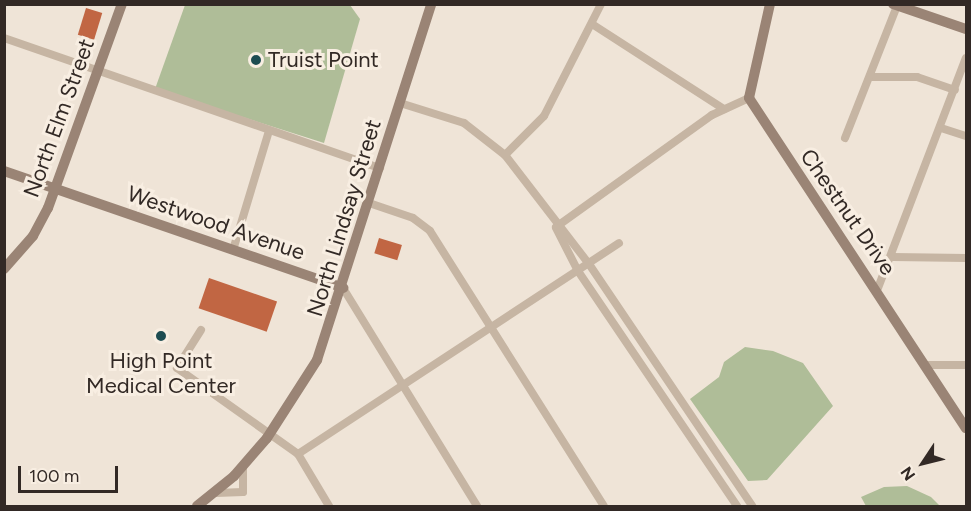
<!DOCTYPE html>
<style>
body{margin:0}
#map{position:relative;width:971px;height:511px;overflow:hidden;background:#efe4d7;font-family:Figtree,sans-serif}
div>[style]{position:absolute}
.green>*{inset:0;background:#afbd98}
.building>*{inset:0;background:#c16643;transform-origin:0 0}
.street>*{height:8px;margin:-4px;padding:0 4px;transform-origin:4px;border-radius:4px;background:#c6b5a3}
.secondary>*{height:10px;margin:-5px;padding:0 5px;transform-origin:5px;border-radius:5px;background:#9a8475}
.dots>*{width:16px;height:16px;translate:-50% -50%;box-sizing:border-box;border:3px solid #f8eee2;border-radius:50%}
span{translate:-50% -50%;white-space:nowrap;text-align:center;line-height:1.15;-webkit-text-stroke:6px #f8eee2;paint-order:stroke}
.poi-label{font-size:22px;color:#322925}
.left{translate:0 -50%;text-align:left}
.street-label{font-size:22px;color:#322925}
.frame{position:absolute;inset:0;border:6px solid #322925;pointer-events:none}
.north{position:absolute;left:893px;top:433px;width:60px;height:60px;-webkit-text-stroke:4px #f8eee2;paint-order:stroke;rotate:235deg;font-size:16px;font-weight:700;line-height:24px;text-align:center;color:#322925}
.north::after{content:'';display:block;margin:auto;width:21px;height:27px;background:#322925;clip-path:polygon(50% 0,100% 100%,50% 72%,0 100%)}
.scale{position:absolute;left:18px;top:466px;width:100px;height:27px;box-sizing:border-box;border:3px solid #322925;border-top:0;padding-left:8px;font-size:18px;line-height:21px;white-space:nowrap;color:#322925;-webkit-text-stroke:4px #f8eee2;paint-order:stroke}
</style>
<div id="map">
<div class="green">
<div style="clip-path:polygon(185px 5px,350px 5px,360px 19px,324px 143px,155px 89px)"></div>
<div style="clip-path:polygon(745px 347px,773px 351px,803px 363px,833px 406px,767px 480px,748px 481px,690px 399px,719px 377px,724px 362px)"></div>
<div style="clip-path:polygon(907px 486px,931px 497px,940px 506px,866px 506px,861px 497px,884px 487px)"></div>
</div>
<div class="building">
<div style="left:86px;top:8px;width:17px;height:28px;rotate:17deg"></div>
<div style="left:379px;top:238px;width:24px;height:16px;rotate:17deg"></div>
<div style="left:209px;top:278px;width:72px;height:32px;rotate:19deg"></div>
</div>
<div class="street">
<div style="left:592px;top:24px;width:157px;rotate:32.8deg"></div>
<div style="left:4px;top:38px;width:398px;rotate:19.1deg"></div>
<div style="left:870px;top:77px;width:47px"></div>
<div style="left:917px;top:77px;width:40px;rotate:18.9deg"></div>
<div style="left:400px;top:103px;width:67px;rotate:17.4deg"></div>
<div style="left:464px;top:123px;width:52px;rotate:38deg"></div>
<div style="left:505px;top:155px;width:138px;rotate:52.4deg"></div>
<div style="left:589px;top:264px;width:292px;rotate:56deg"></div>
<div style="left:941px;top:128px;width:26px;rotate:18deg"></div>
<div style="left:845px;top:138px;width:142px;rotate:-68.5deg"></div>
<div style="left:505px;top:155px;width:55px;rotate:-45deg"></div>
<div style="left:544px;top:116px;width:126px;rotate:-63deg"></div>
<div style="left:369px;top:203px;width:46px;rotate:18.8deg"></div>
<div style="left:413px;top:218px;width:21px;rotate:37deg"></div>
<div style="left:430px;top:231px;width:325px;rotate:57.7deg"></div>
<div style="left:556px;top:227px;width:192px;rotate:-35.7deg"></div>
<div style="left:712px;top:115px;width:41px;rotate:-24.7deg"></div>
<div style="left:556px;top:228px;width:48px;rotate:62.9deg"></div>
<div style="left:578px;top:271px;width:284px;rotate:55.9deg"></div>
<div style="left:233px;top:250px;width:124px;rotate:-73.2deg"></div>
<div style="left:893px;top:257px;width:73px;rotate:0.8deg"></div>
<div style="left:343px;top:288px;width:256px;rotate:58.4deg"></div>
<div style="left:878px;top:288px;width:246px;rotate:-69.1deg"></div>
<div style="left:201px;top:330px;width:45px;rotate:122.3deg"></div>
<div style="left:177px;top:368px;width:148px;rotate:35.4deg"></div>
<div style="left:298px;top:454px;width:61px;rotate:59.2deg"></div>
<div style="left:926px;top:365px;width:40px"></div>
<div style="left:298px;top:454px;width:384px;rotate:-33.3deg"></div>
<div style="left:216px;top:493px;width:27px;rotate:-2deg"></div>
<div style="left:243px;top:492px;width:25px;rotate:-90deg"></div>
</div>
<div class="secondary">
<div style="left:770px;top:4px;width:96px;rotate:102.6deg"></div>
<div style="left:749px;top:98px;width:395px;rotate:56.7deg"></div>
<div style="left:893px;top:4px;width:77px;rotate:18.9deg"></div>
<div style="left:4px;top:171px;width:359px;rotate:19deg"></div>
<div style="left:4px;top:269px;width:44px;rotate:-48.7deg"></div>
<div style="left:33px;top:236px;width:32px;rotate:-62deg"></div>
<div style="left:48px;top:208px;width:217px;rotate:-70.1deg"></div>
<div style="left:197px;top:506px;width:48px;rotate:-39deg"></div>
<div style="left:234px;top:476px;width:50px;rotate:-49deg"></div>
<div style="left:267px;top:438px;width:93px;rotate:-57.3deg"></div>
<div style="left:317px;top:360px;width:374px;rotate:-72.2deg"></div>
</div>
<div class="dots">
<div style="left:256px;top:60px;background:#1d4c51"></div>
<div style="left:161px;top:336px;background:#1d4c51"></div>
</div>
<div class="poi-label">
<span class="left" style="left:268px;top:60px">Truist Point</span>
<span style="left:161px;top:373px">High Point<br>Medical Center</span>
</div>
<div class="street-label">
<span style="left:59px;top:118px;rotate:-70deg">North Elm Street</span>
<span style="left:848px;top:212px;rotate:55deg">Chestnut Drive</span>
<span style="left:344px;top:218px;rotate:-73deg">North Lindsay Street</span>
<span style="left:216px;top:223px;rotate:19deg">Westwood Avenue</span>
</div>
<div class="frame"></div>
<div class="north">N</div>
<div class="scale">100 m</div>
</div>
